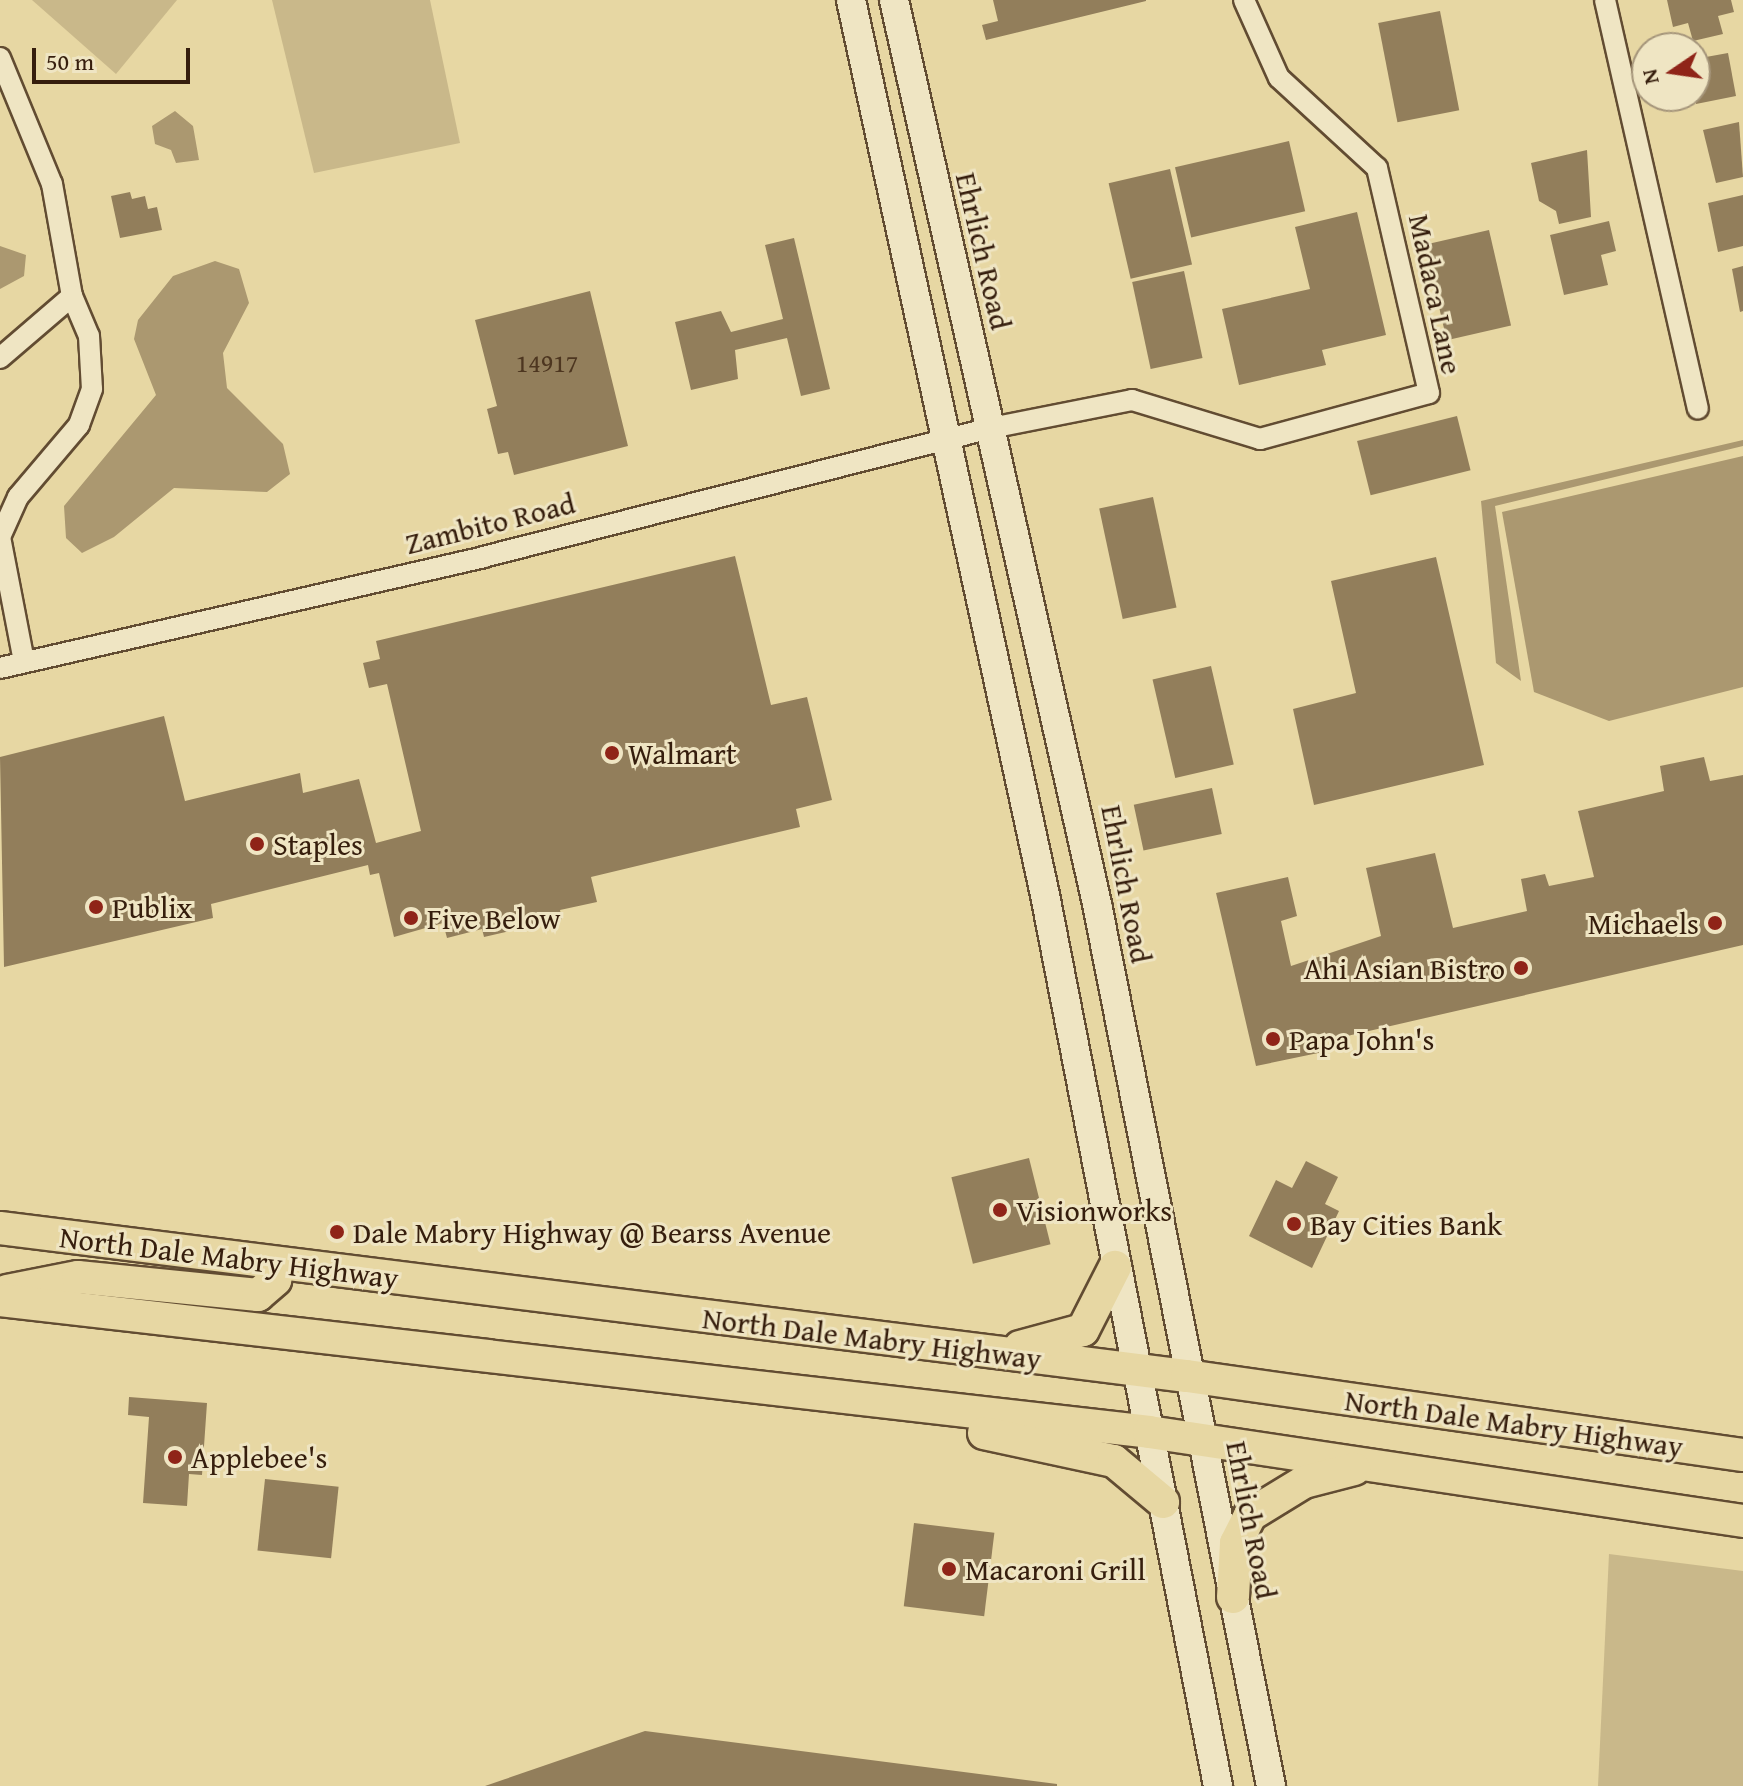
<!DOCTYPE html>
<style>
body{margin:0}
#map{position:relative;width:1743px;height:1786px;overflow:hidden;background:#e7d7a3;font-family:"Gentium Book Plus",serif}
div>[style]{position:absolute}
.green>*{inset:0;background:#c9b88a}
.water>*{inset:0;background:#ab9870}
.building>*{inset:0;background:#927e5b;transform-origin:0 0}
.roads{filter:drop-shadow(2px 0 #624c32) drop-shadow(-2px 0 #624c32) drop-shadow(0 2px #624c32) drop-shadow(0 -2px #624c32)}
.street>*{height:20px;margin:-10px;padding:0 10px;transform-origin:10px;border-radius:10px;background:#efe5c3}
.secondary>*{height:28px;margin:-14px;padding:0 14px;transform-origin:14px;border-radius:14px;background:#efe5c3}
.primary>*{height:32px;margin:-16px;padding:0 16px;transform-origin:16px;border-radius:16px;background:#e7d7a3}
.dots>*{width:22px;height:22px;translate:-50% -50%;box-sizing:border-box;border:4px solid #efe5c3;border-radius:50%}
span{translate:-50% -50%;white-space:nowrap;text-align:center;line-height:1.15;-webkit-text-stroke:6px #efe5c3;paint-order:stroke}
.number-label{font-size:26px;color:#4d3620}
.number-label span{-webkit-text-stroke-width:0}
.street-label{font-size:30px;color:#361e0d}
.poi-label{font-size:30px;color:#361e0d}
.left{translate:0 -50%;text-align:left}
.right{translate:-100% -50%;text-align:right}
.north{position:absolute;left:1631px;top:32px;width:80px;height:80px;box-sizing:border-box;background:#efe5c3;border:2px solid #a5957a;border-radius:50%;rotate:257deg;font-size:22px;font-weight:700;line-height:32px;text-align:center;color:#361e0d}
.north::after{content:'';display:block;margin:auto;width:28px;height:36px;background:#8f2418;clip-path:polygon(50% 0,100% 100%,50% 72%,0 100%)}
.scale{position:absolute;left:32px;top:48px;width:158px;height:36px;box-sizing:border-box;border:4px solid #361e0d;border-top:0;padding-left:10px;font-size:24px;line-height:28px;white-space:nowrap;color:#361e0d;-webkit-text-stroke:6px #efe5c3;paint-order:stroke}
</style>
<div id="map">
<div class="green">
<div style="clip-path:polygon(32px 0,177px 0,116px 74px)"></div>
<div style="clip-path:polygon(272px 0,430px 0,460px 143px,314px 173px)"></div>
<div style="clip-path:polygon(1609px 1554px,1743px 1571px,1743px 1786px,1598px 1786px)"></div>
</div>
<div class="water">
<div style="clip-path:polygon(175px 111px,193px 126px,199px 160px,176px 163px,171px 150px,155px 144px,152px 126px)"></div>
<div style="clip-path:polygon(0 246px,26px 255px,24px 276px,0 289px)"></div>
<div style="clip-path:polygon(215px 261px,239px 269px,249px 303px,223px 353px,227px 388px,283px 444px,290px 474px,267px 492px,174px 488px,114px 537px,82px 553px,66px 538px,64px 506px,156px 395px,134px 339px,138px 320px,173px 276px)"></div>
<div style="clip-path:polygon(1743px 440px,1743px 446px,1495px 506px,1521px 681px,1496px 663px,1481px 501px)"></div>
<div style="clip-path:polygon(1743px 456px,1743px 687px,1609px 721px,1534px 692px,1502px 512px)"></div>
</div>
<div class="building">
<div style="clip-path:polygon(993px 0,1146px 0,1146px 1px,986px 40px,982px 25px,998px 21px)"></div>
<div style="clip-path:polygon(1667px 0,1731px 0,1734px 12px,1718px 16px,1723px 34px,1693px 41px,1688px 23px,1673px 27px)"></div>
<div style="left:1440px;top:11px;width:101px;height:63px;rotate:79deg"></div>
<div style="clip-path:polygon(1728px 53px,1736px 96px,1696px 104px,1695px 59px)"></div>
<div style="clip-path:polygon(1739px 122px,1743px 177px,1716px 183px,1703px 130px)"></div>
<div style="left:1289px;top:141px;width:72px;height:117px;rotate:77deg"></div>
<div style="clip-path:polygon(1587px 150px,1591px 217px,1559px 224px,1556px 211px,1539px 201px,1531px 163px)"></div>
<div style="left:1170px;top:169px;width:98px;height:63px;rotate:77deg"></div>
<div style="clip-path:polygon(130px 192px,132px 199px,145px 196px,148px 209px,157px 207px,162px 230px,120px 238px,111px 196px)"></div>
<div style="clip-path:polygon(1743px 195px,1743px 246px,1718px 252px,1708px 203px)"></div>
<div style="clip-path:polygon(1357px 212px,1386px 335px,1322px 350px,1326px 365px,1239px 385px,1222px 309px,1310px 289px,1295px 227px)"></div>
<div style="clip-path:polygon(1609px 221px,1616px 251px,1601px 255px,1608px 285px,1564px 295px,1550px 235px)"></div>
<div style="left:1489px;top:230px;width:98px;height:66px;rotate:77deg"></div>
<div style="clip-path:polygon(794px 238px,830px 389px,801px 396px,787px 338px,735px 350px,738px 379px,691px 390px,675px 322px,721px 311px,731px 332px,783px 319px,765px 245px)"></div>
<div style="clip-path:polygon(1743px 266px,1743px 311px,1740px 312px,1732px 269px)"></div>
<div style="left:1184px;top:271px;width:89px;height:53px;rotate:78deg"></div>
<div style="clip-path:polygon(590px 291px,628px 446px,514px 475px,508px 452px,498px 454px,487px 409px,497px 406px,475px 320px)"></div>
<div style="left:1457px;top:416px;width:56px;height:103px;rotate:76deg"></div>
<div style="left:1153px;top:497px;width:113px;height:55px;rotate:78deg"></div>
<div style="clip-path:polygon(735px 556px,771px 705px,807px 697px,832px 800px,796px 809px,800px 827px,591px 877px,597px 902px,560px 910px,562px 919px,484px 937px,482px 929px,447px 938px,443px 923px,394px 937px,379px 873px,370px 875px,368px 865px,211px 904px,213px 918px,4px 967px,0 757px,164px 716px,185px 801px,300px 773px,303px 793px,359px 779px,376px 843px,421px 831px,387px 684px,369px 688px,363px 663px,380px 659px,376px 641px)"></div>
<div style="clip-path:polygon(1436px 557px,1484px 765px,1314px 805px,1293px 709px,1356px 693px,1331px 581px)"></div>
<div style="left:1211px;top:666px;width:101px;height:60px;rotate:77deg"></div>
<div style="clip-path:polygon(1704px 757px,1710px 781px,1743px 775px,1743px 945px,1321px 1042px,1323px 1052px,1256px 1066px,1216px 893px,1288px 877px,1297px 916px,1281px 921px,1291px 966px,1381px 936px,1366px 868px,1435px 853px,1453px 928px,1527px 911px,1521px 879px,1545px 874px,1549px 886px,1594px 877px,1578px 811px,1664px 791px,1660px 766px)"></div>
<div style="left:1212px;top:788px;width:47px;height:80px;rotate:78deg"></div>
<div style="left:1029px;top:1158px;width:89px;height:80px;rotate:76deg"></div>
<div style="clip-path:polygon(1306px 1161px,1338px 1177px,1325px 1204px,1339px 1211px,1312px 1268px,1249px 1236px,1276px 1180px,1292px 1188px)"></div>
<div style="clip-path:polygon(129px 1397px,207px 1403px,202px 1475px,189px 1474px,187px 1506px,143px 1503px,149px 1417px,128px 1415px)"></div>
<div style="left:265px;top:1479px;width:74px;height:72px;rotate:6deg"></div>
<div style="left:914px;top:1523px;width:81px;height:84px;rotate:7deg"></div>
<div style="clip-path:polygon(645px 1731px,1057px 1784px,1057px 1786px,485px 1786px)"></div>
</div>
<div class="roads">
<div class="street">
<div style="left:1605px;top:0;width:419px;rotate:77.2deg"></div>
<div style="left:0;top:58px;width:136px;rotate:67.6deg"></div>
<div style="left:52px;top:184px;width:114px;rotate:79.9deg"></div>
<div style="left:72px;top:296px;width:43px;rotate:67deg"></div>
<div style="left:89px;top:336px;width:53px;rotate:86.8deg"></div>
<div style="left:92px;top:389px;width:38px;rotate:110deg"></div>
<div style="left:79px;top:425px;width:94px;rotate:130.3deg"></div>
<div style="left:18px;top:497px;width:44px;rotate:114.2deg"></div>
<div style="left:0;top:358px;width:95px;rotate:-40.7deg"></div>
<div style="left:0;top:537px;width:127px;rotate:79.1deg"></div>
<div style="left:0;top:668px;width:496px;rotate:-12.9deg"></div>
<div style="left:483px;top:557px;width:524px;rotate:-14.25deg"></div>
<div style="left:991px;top:428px;width:144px;rotate:-11.2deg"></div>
<div style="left:1132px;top:400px;width:134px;rotate:16.9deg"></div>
<div style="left:1260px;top:439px;width:175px;rotate:-15.2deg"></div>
<div style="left:1429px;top:393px;width:231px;rotate:-103deg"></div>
<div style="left:1377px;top:168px;width:133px;rotate:-137.4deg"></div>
<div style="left:1279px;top:78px;width:85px;rotate:-114.2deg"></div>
</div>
<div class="secondary">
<div style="left:851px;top:0;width:916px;rotate:77.77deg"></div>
<div style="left:1045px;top:895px;width:908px;rotate:79.01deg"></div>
<div style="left:894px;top:0;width:927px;rotate:77.34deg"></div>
<div style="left:1097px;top:904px;width:899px;rotate:78.84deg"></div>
</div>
<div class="primary">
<div style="left:0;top:1228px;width:1196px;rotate:7.11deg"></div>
<div style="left:1187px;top:1376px;width:562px;rotate:8.09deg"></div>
<div style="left:7px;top:1291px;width:72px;rotate:-11.2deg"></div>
<div style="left:78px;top:1277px;width:181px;rotate:5.7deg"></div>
<div style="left:258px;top:1295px;width:23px;rotate:-41deg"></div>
<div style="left:275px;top:1280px;width:17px;rotate:-80deg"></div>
<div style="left:0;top:1300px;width:1157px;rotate:6.55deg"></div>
<div style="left:1149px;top:1432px;width:601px;rotate:8.52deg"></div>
<div style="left:1020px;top:1347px;width:65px;rotate:-15.1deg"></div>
<div style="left:1083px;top:1330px;width:71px;rotate:-63.1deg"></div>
<div style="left:984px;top:1433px;width:133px;rotate:12.2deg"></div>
<div style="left:1114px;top:1461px;width:64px;rotate:39.9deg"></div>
<div style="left:1233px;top:1597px;width:54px;rotate:-86.8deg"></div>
<div style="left:1236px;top:1543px;width:31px;rotate:-63deg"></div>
<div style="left:1250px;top:1515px;width:63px;rotate:-31.4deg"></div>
<div style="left:1304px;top:1482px;width:52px;rotate:-14.6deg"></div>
</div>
</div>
<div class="dots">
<div style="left:612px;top:753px;background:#8f2418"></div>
<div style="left:257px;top:844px;background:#8f2418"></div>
<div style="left:96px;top:907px;background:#8f2418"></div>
<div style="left:411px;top:918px;background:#8f2418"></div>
<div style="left:1715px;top:923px;background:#8f2418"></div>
<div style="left:1521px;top:968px;background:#8f2418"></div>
<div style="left:1273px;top:1039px;background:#8f2418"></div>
<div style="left:1000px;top:1210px;background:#8f2418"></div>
<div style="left:1294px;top:1224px;background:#8f2418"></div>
<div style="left:337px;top:1232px;background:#8f2418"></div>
<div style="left:175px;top:1457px;background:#8f2418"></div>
<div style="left:949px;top:1569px;background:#8f2418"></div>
</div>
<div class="number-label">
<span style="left:547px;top:363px">14917</span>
</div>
<div class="street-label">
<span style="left:984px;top:251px;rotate:77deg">Ehrlich Road</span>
<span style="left:1436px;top:294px;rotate:78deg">Madaca Lane</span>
<span style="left:490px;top:523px;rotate:-14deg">Zambito Road</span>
<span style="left:1127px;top:884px;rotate:79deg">Ehrlich Road</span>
<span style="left:229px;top:1257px;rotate:7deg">North Dale Mabry Highway</span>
<span style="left:872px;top:1338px;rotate:7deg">North Dale Mabry Highway</span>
<span style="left:1514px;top:1423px;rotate:8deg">North Dale Mabry Highway</span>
<span style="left:1252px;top:1520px;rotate:79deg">Ehrlich Road</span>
</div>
<div class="poi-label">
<span class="left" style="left:628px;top:753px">Walmart</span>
<span class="left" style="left:273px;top:844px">Staples</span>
<span class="left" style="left:112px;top:907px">Publix</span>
<span class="left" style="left:427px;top:918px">Five Below</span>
<span class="right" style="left:1699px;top:923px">Michaels</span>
<span class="right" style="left:1505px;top:968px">Ahi Asian Bistro</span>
<span class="left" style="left:1289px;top:1039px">Papa John's</span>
<span class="left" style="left:1016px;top:1210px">Visionworks</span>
<span class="left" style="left:1310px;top:1224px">Bay Cities Bank</span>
<span class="left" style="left:353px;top:1232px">Dale Mabry Highway @ Bearss Avenue</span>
<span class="left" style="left:191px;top:1457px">Applebee's</span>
<span class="left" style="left:965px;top:1569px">Macaroni Grill</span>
</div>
<div class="north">N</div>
<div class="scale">50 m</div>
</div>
